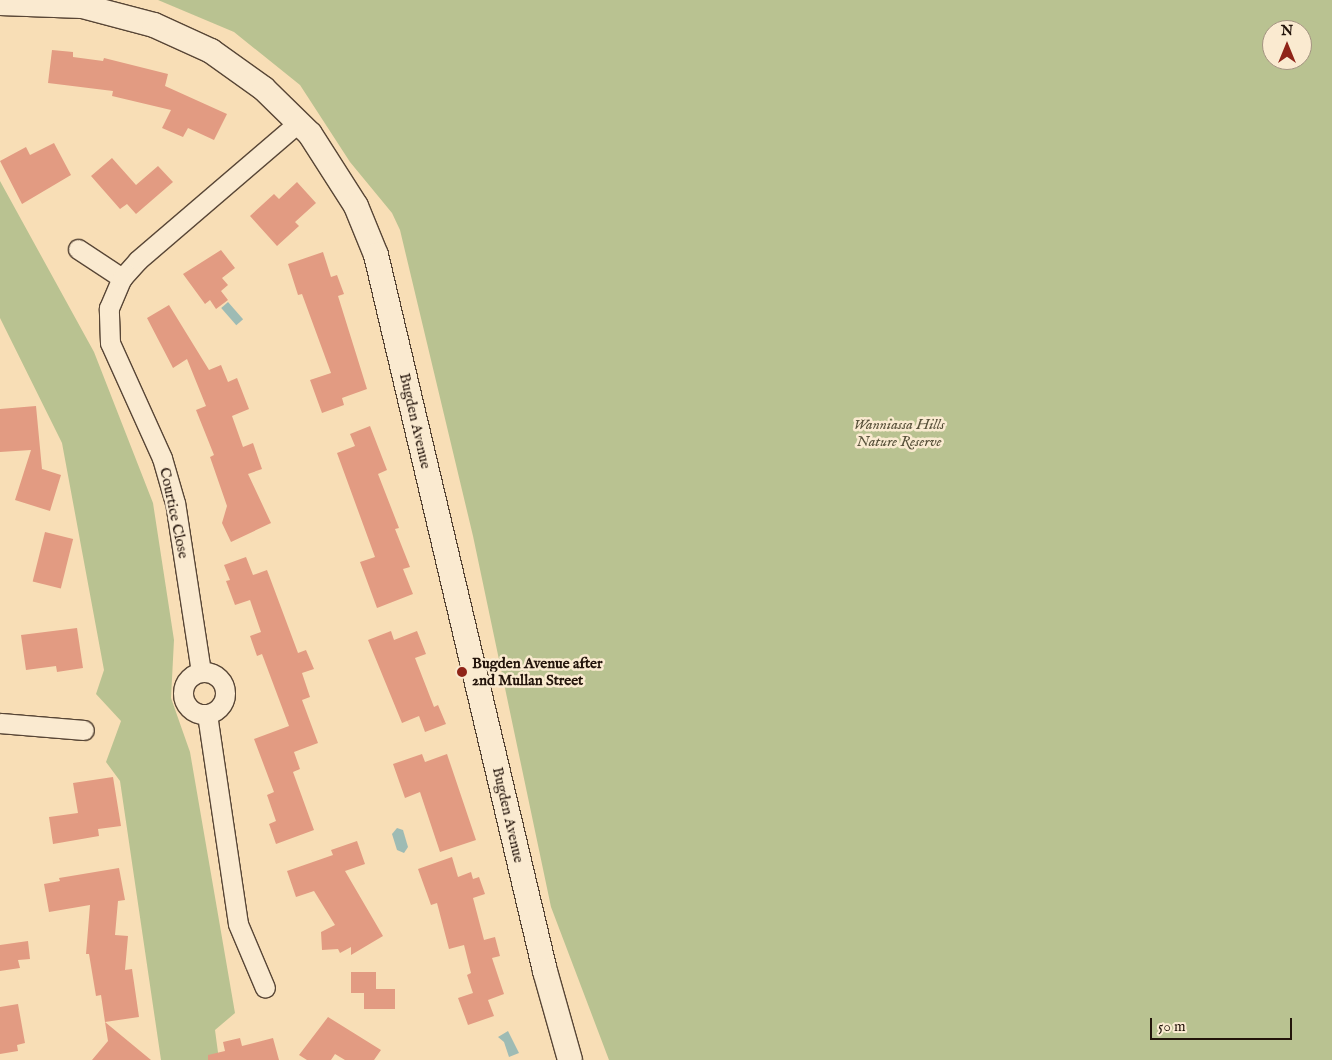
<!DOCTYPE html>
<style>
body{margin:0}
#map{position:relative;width:1332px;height:1060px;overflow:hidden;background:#f8deb6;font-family:"IM FELL English",serif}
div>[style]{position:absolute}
.green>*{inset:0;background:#b9c291}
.water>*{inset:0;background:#9ebbb4;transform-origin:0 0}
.building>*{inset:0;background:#e29b82;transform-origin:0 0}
.roads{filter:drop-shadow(1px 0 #584636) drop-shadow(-1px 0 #584636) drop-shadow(0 1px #584636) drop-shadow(0 -1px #584636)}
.minor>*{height:19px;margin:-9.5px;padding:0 9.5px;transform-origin:9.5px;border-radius:9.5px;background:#faead0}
.minor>.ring{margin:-9.5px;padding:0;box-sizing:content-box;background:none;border:19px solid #faead0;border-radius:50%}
.tertiary>*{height:24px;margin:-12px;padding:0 12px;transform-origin:12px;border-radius:12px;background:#faead0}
.dots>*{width:14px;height:14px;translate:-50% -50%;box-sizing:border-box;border:2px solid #faead0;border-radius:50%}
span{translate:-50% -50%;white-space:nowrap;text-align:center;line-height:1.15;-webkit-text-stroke:5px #faead0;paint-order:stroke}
.street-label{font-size:15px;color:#23140b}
.park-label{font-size:15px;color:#58513a;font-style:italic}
.poi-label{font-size:15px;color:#23140b;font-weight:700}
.left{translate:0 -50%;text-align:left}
.north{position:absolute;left:1262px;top:20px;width:50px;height:50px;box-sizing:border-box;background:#faead0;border:1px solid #a49481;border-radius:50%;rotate:0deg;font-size:14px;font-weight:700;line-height:20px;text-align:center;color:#23140b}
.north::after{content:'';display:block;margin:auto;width:18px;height:22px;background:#8f2418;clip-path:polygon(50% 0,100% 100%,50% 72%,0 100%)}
.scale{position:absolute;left:1150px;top:1018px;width:142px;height:22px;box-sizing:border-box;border:2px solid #23140b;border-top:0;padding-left:6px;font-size:15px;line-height:18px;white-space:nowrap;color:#23140b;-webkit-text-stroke:4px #faead0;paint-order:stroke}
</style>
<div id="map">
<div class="green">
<div style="clip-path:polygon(evenodd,158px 0,1332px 0,1332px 1060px,609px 1060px,551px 907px,473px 536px,400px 230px,392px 213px,350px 162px,300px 85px,234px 32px,158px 0,1272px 30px,1302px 30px,1302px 60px,1272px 60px,1272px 30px)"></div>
<div style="clip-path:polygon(0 181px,94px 352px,153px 503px,174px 640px,171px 698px,190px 752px,235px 1013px,215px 1030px,219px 1060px,161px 1060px,120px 781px,106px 762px,121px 721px,96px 694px,104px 670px,62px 443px,0 318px)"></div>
</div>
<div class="water">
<div style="left:228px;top:302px;width:23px;height:9px;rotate:49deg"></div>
<div style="clip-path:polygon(397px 828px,403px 830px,408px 847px,404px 853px,397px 850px,392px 834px)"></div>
<div style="clip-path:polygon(508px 1031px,519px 1053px,509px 1057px,504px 1042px,498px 1037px)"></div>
</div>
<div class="building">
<div style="clip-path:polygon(52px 50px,73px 52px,73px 57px,103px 61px,104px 58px,168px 74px,165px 86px,227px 114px,214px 140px,188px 128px,183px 137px,162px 128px,171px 110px,112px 96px,113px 91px,48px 83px)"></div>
<div style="clip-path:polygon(54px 143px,71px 175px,22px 204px,0 161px,26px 147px,30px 155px)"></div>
<div style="clip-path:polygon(112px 158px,136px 185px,158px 166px,173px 182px,136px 214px,127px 204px,120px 209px,91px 176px)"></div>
<div style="clip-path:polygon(297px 182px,316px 203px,295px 222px,299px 226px,277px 246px,250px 216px,274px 194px,279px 199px)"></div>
<div style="clip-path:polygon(221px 250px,235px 268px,222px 278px,228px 285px,221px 291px,228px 300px,216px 309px,210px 300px,205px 304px,183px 274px)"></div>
<div style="clip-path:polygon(323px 252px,331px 277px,337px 275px,344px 294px,338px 296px,367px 389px,342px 398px,344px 405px,322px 413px,310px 380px,331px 373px,302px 294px,298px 295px,288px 264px)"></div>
<div style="clip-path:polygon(169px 305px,209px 370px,221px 365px,228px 382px,237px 378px,249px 409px,232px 416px,243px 447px,253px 443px,262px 469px,248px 474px,271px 523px,231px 542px,222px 523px,227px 506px,210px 457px,214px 455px,196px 410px,206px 406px,187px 359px,173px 368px,147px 318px)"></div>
<div style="clip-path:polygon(36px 406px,42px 469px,61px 475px,50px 511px,15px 500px,31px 450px,0 452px,0 409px)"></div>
<div style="clip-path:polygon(370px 426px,387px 470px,378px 474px,399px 528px,395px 529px,410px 567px,403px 569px,413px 594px,377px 608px,360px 562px,375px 557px,337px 453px,355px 446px,350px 434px)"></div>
<div style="left:45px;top:532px;width:29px;height:51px;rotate:14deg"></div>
<div style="clip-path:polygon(246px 557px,253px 575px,267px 570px,298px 653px,306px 650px,314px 669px,302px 673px,310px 697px,302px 700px,318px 743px,294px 752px,300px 769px,293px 772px,314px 830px,276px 844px,269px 824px,276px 821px,267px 795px,274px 792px,254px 739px,289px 726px,262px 654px,257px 656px,250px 636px,261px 632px,250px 600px,235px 605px,226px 581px,230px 580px,224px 565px)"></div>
<div style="clip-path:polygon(77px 628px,83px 668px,57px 672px,56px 666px,26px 670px,21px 635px)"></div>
<div style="clip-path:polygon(391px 631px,394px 640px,417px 631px,426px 654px,415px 658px,434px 707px,438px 705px,446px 724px,425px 732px,419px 716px,402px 723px,368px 640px)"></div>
<div style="clip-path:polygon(422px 754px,425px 762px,447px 754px,476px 840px,440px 852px,420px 792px,405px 798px,393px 764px)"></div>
<div style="clip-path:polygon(113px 777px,121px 826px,98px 829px,99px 836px,53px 844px,49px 817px,78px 813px,73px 783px)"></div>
<div style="clip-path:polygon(357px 841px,365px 864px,345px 871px,383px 936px,351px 955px,351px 947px,340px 953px,338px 949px,322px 950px,321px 932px,335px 925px,314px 891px,296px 897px,287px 871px,333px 855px,331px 850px)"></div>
<div style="clip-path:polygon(452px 857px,458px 877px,471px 872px,473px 879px,479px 877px,485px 894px,473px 898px,484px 940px,495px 937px,500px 956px,492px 958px,504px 994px,488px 1000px,494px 1016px,468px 1025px,458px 998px,473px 993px,467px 975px,471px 973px,464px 945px,449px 949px,437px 903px,431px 905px,418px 869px)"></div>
<div style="clip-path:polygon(119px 868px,125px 900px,118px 901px,115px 935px,128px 936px,125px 970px,132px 969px,139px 1017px,105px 1022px,101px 995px,96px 996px,89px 954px,86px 954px,90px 905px,49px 912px,44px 884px,60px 881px,59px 878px)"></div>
<div style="clip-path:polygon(28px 941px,30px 959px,18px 960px,20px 968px,0 971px,0 945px)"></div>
<div style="clip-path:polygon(351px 972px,376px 972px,376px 989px,395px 989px,395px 1009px,364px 1009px,364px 993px,351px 993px)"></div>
<div style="clip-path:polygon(18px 1004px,25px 1043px,17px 1045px,18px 1051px,0 1054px,0 1007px)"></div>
<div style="clip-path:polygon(328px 1017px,381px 1050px,374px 1060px,345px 1060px,335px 1054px,331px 1060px,307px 1060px,299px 1055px)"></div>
<div style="clip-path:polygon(105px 1022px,151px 1060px,92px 1060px,108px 1041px)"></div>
<div style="clip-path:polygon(240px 1038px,242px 1046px,273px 1038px,279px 1060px,208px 1060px,208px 1055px,225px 1051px,223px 1042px)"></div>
</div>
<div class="roads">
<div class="minor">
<div style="left:78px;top:249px;width:53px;rotate:33.4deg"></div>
<div class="ring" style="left:183px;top:672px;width:23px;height:23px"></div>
<div style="left:201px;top:672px;width:171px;rotate:-98.7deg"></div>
<div style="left:175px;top:503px;width:47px;rotate:-106.1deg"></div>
<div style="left:162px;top:458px;width:126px;rotate:-114.3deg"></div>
<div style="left:110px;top:343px;width:35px;rotate:-92deg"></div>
<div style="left:109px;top:308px;width:33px;rotate:-67deg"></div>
<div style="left:122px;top:278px;width:24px;rotate:-48deg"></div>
<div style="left:138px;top:260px;width:212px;rotate:-40.6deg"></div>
<div style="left:207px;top:714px;width:212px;rotate:81.6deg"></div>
<div style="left:238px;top:924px;width:69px;rotate:67.1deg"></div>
<div style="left:0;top:723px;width:84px;rotate:4.8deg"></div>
</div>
<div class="tertiary">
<div style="left:0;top:3px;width:82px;rotate:2.1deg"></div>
<div style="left:82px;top:6px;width:74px;rotate:14.8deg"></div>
<div style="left:154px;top:25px;width:63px;rotate:24.5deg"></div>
<div style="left:211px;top:51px;width:65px;rotate:35.6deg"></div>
<div style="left:264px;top:89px;width:64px;rotate:44.4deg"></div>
<div style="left:310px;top:134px;width:85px;rotate:57.4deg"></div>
<div style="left:356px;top:206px;width:53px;rotate:67.8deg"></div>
<div style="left:376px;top:255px;width:736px;rotate:76.72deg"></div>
<div style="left:545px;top:971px;width:92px;rotate:74.3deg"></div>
</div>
</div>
<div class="dots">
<div style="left:462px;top:672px;background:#8f2418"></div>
</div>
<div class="street-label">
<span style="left:415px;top:421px;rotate:77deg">Bugden Avenue</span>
<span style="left:174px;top:513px;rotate:78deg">Courtice Close</span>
<span style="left:508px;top:815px;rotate:77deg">Bugden Avenue</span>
</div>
<div class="park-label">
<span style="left:899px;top:433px">Wanniassa Hills<br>Nature Reserve</span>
</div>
<div class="poi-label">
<span class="left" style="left:472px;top:672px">Bugden Avenue after<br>2nd Mullan Street</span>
</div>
<div class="north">N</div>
<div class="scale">50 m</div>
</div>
